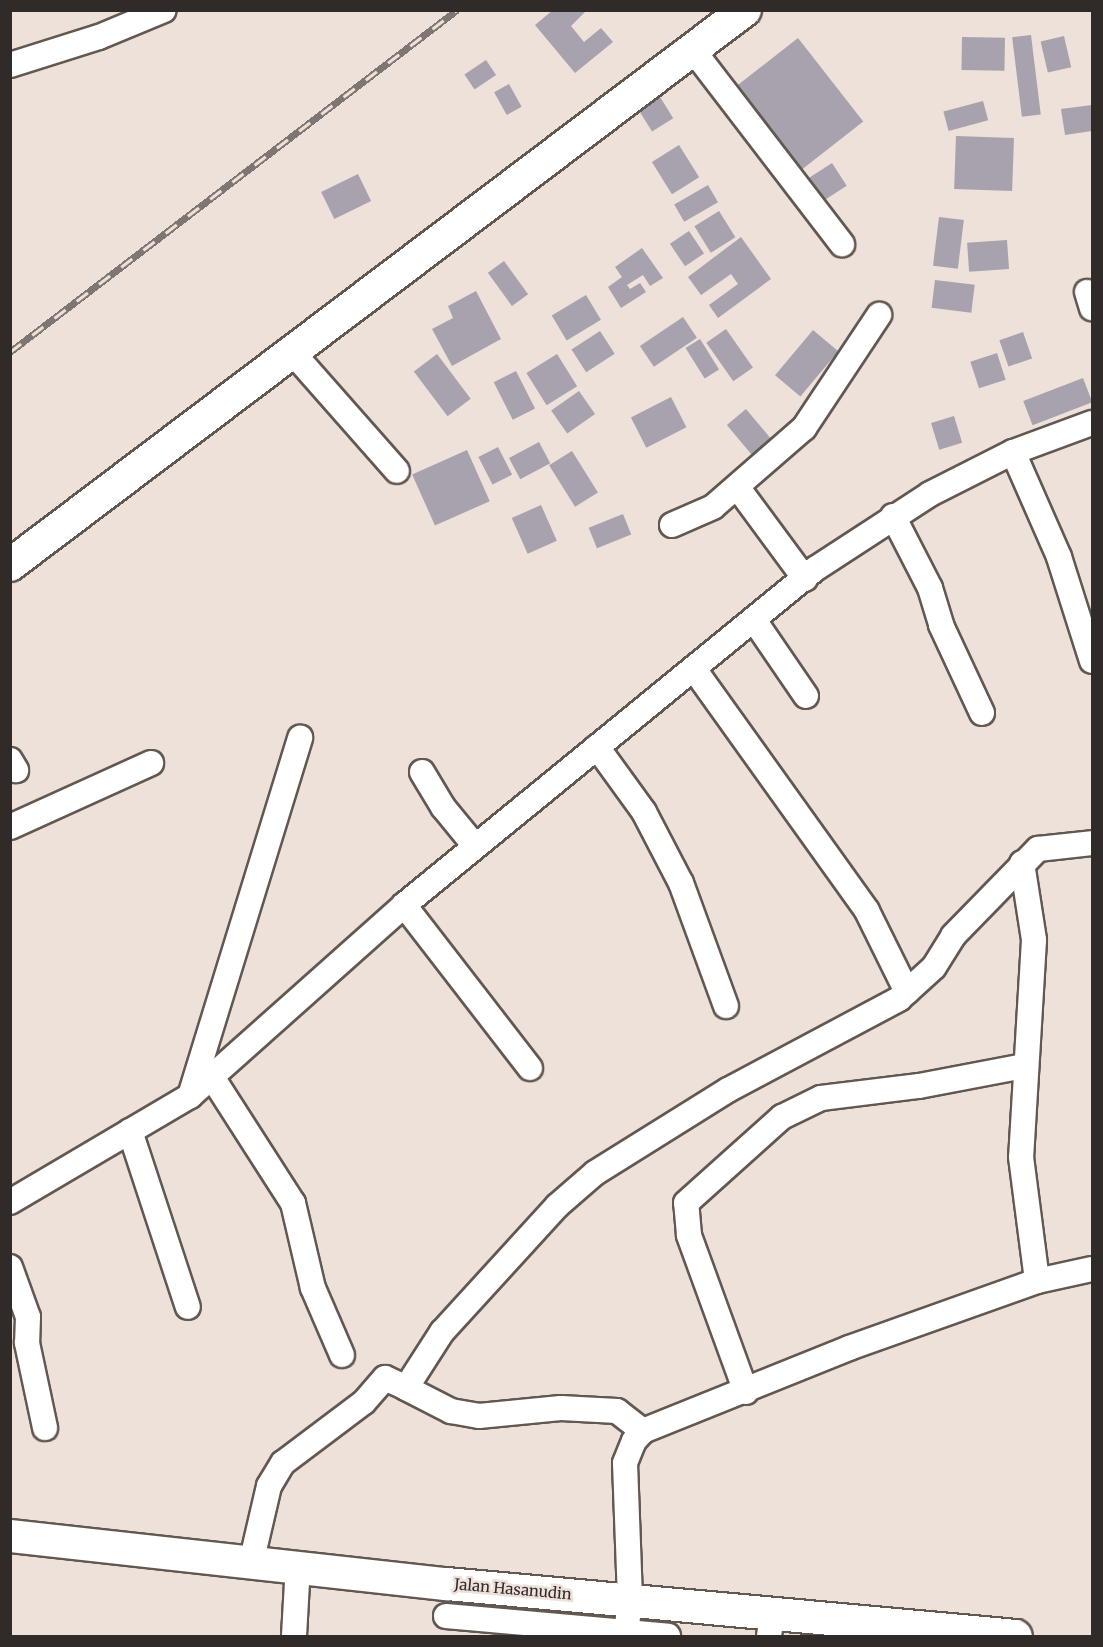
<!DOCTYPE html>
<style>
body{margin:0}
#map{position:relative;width:1103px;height:1647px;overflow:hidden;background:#ede1d9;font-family:Merriweather,serif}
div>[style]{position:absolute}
.building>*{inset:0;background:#a7a2ad;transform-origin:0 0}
.roads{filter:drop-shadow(2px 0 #625852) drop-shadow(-2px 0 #625852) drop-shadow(0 2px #625852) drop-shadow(0 -2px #625852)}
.minor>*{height:24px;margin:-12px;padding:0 12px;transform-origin:12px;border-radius:12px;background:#fff}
.major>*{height:32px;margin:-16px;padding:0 16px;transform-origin:16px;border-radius:16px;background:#fff}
.rail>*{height:7px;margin-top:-3.5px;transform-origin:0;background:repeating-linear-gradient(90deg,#ede1d9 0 14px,#7e7672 0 28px);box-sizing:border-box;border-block:2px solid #7e7672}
span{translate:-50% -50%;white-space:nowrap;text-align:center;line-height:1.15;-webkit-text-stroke:5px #ede1d9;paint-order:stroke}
.street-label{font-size:15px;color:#302b29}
.frame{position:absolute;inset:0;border:12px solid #302b29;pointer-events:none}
</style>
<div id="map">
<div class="building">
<div style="clip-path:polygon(553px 10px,587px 10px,571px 26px,584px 42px,601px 28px,613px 42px,575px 73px,535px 25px)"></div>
<div style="left:1031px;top:35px;width:80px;height:19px;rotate:83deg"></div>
<div style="left:1064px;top:36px;width:32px;height:24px;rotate:77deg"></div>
<div style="left:962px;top:37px;width:43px;height:33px;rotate:1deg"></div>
<div style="left:798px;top:38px;width:106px;height:84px;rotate:52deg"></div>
<div style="left:486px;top:60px;width:18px;height:26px;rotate:56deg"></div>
<div style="left:509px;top:84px;width:26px;height:17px;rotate:61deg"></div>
<div style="left:660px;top:97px;width:25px;height:25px;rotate:58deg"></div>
<div style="left:983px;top:101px;width:20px;height:41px;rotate:75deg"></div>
<div style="clip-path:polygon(1092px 105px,1092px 131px,1065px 135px,1061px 109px)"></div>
<div style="left:956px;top:136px;width:58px;height:53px;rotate:2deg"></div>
<div style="left:679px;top:145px;width:38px;height:32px;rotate:58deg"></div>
<div style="left:832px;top:163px;width:27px;height:36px;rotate:57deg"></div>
<div style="left:358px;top:174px;width:30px;height:41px;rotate:64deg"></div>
<div style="left:708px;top:185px;width:20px;height:39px;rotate:60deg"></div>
<div style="left:719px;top:211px;width:31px;height:29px;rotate:58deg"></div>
<div style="left:939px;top:217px;width:25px;height:49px;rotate:7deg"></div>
<div style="left:689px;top:231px;width:27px;height:23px;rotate:56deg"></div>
<div style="clip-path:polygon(741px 237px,771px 279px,718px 318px,709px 305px,738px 284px,731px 274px,701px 295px,688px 277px)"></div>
<div style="left:1007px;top:240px;width:29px;height:40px;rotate:86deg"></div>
<div style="clip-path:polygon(642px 248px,663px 278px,650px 286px,643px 275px,627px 285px,630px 289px,640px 283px,646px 292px,621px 308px,608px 287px,622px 277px,615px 267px)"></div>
<div style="left:504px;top:261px;width:41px;height:20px;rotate:54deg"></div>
<div style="left:935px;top:280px;width:40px;height:28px;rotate:7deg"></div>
<div style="clip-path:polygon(476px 291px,501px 339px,452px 366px,432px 329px,453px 318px,448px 306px)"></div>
<div style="left:586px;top:295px;width:29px;height:40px;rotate:59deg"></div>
<div style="left:683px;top:317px;width:25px;height:52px;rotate:56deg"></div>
<div style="left:726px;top:329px;width:47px;height:24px;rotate:55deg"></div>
<div style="left:813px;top:330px;width:33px;height:59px;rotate:40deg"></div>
<div style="left:600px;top:331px;width:27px;height:34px;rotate:57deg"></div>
<div style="left:1023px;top:332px;width:28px;height:25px;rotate:71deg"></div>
<div style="left:700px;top:339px;width:36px;height:17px;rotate:58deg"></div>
<div style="left:997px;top:353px;width:28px;height:28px;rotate:72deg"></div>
<div style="left:437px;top:354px;width:56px;height:29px;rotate:53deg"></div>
<div style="left:557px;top:354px;width:38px;height:36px;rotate:58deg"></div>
<div style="left:516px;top:371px;width:42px;height:25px;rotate:63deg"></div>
<div style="left:1083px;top:378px;width:26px;height:64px;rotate:69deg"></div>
<div style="left:579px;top:391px;width:28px;height:34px;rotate:55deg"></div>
<div style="left:671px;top:397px;width:34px;height:45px;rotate:63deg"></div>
<div style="left:746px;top:409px;width:42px;height:25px;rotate:50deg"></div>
<div style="left:954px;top:416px;width:28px;height:24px;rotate:73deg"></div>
<div style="left:539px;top:442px;width:24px;height:34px;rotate:62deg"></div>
<div style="left:498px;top:447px;width:31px;height:22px;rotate:63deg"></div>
<div style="left:467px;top:450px;width:56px;height:60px;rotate:66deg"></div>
<div style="left:572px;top:451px;width:49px;height:27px;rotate:58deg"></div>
<div style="left:541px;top:505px;width:39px;height:32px;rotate:66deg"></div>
<div style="left:623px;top:514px;width:22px;height:37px;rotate:68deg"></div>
</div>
<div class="roads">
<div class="minor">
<div style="left:693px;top:50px;width:245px;rotate:52.5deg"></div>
<div style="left:10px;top:65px;width:93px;rotate:-17.5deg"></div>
<div style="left:99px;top:37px;width:70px;rotate:-22.6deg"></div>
<div style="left:1087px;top:292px;width:17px;rotate:73deg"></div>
<div style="left:293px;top:353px;width:157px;rotate:48.6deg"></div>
<div style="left:1013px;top:452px;width:115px;rotate:66.3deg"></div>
<div style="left:1059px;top:557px;width:109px;rotate:72.4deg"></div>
<div style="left:738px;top:488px;width:113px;rotate:53.6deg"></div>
<div style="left:893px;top:516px;width:81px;rotate:62.8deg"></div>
<div style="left:930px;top:588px;width:39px;rotate:73deg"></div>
<div style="left:941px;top:625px;width:97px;rotate:65deg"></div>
<div style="left:672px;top:525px;width:45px;rotate:-23.7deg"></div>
<div style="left:713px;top:507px;width:121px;rotate:-41deg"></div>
<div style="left:804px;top:428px;width:136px;rotate:-56.4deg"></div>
<div style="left:754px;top:620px;width:92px;rotate:55.6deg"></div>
<div style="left:694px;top:669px;width:297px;rotate:54.4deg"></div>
<div style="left:867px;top:911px;width:90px;rotate:63.7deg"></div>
<div style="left:597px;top:747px;width:80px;rotate:54.1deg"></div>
<div style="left:644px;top:812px;width:80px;rotate:62.5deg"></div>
<div style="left:681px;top:883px;width:131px;rotate:69.9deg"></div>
<div style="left:10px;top:760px;width:12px;rotate:59deg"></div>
<div style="left:422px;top:772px;width:41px;rotate:59deg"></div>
<div style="left:443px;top:807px;width:50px;rotate:50.6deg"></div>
<div style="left:10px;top:827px;width:155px;rotate:-24.4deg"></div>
<div style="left:1022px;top:863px;width:78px;rotate:81.1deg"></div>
<div style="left:1034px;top:940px;width:217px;rotate:93.4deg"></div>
<div style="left:1021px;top:1157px;width:125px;rotate:82.6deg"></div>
<div style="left:404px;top:905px;width:206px;rotate:52.3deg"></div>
<div style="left:212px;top:1077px;width:150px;rotate:57.3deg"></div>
<div style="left:293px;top:1203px;width:87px;rotate:76.8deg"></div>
<div style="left:313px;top:1288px;width:73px;rotate:66.6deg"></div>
<div style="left:190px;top:1096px;width:375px;rotate:-72.9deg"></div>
<div style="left:130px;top:1131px;width:185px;rotate:71.8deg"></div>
<div style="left:10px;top:1202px;width:209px;rotate:-30.5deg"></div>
<div style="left:190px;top:1096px;width:287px;rotate:-41.7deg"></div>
<div style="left:404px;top:905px;width:531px;rotate:-39.27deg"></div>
<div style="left:815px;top:569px;width:137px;rotate:-33.1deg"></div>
<div style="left:930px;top:494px;width:93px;rotate:-26.8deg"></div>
<div style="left:1013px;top:452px;width:84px;rotate:-20.2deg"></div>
<div style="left:10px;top:1267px;width:53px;rotate:70.2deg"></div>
<div style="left:28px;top:1317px;width:26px;rotate:92deg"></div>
<div style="left:27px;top:1343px;width:87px;rotate:78deg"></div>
<div style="left:406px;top:1388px;width:51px;rotate:27.1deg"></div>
<div style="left:451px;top:1411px;width:28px;rotate:10deg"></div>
<div style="left:479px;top:1416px;width:82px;rotate:-5.6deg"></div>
<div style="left:561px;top:1408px;width:56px;rotate:3.1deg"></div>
<div style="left:617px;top:1411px;width:33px;rotate:38deg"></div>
<div style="left:746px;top:1392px;width:167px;rotate:-110deg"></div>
<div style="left:689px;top:1235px;width:32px;rotate:-95deg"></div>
<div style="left:686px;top:1203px;width:129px;rotate:-41.9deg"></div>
<div style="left:782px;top:1117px;width:43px;rotate:-26deg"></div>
<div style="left:821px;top:1098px;width:99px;rotate:-7deg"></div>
<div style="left:919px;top:1086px;width:107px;rotate:-10.8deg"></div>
<div style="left:252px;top:1559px;width:75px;rotate:-76.9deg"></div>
<div style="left:269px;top:1486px;width:27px;rotate:-59deg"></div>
<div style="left:283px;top:1463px;width:101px;rotate:-37deg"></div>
<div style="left:364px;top:1402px;width:32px;rotate:-49deg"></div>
<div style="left:385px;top:1378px;width:23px;rotate:25deg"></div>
<div style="left:406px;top:1388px;width:67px;rotate:-57.3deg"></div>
<div style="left:442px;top:1332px;width:171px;rotate:-47.6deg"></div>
<div style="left:557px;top:1206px;width:50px;rotate:-41deg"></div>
<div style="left:595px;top:1173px;width:157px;rotate:-32deg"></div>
<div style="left:728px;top:1090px;width:194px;rotate:-28deg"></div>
<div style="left:899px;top:999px;width:47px;rotate:-42.4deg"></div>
<div style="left:934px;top:967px;width:36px;rotate:-58deg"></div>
<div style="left:953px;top:936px;width:122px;rotate:-45.7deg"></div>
<div style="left:1038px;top:849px;width:54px;rotate:-6.3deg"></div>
<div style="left:446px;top:1616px;width:223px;rotate:5.1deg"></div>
<div style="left:294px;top:1636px;width:71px;rotate:-86.8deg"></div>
<div style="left:626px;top:1636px;width:37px;rotate:-84deg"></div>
<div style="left:630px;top:1599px;width:136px;rotate:-92.1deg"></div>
<div style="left:625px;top:1463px;width:24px;rotate:-68deg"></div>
<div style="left:634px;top:1441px;width:13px;rotate:-48deg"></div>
<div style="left:643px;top:1431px;width:222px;rotate:-21.9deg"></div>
<div style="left:849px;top:1348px;width:200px;rotate:-19.6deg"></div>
<div style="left:1037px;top:1281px;width:56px;rotate:-12.3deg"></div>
<div style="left:769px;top:1636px;width:22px;rotate:-82deg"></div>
</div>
<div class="major">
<div style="left:10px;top:565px;width:921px;rotate:-37.06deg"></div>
<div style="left:10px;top:1536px;width:440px;rotate:6.3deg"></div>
<div style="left:447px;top:1584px;width:571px;rotate:5.22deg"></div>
</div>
</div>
<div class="rail">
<div style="left:10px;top:352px;width:563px;rotate:-37.42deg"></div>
</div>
<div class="street-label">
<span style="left:513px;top:1589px;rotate:5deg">Jalan Hasanudin</span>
</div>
<div class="frame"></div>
</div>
